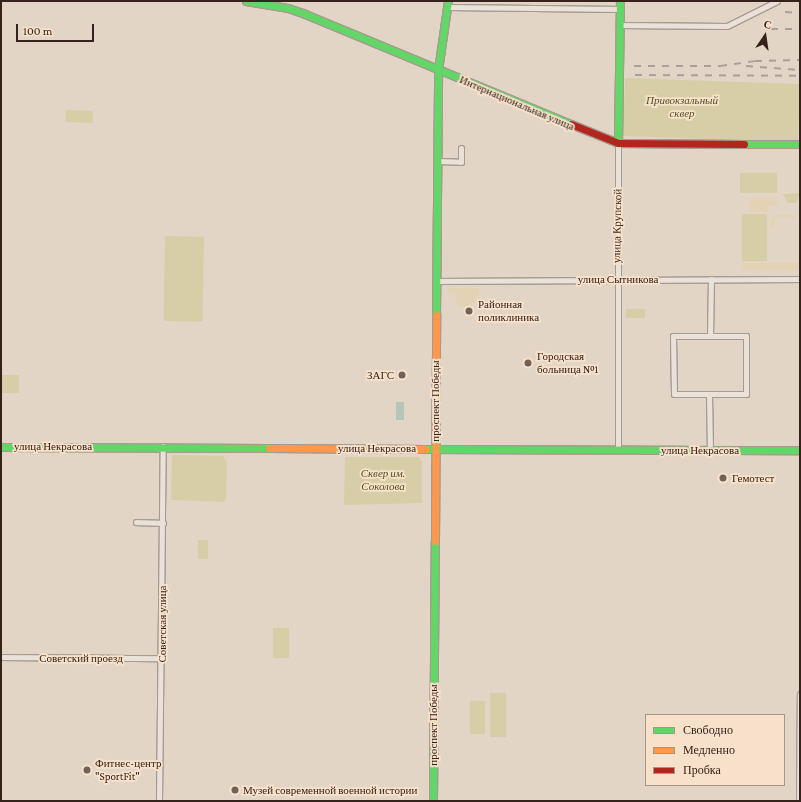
<!DOCTYPE html>
<meta charset="utf-8">
<style>
body{margin:0}
#map{position:relative;width:801px;height:802px;overflow:hidden;background:#e3d5c6;font-family:"Crimson Pro",serif}
div>[style]{position:absolute}
.farmland>*{inset:0;background:#e4d2b5;transform-origin:0 0}
.green>*{inset:0;background:#d7cea7;transform-origin:0 0}
.water>*{inset:0;background:#b3c6b7;transform-origin:0 0}
.roads{filter:drop-shadow(1px 0 #a79b91) drop-shadow(-1px 0 #a79b91) drop-shadow(0 1px #a79b91) drop-shadow(0 -1px #a79b91)}
.street>*{height:5px;margin:-2.5px;padding:0 2.5px;transform-origin:2.5px;border-radius:2.5px;background:#eae2d9}
.fast>*{height:7px;margin:-3.5px;padding:0 3.5px;transform-origin:3.5px;border-radius:3.5px;background:#63d668}
.slow>*{height:7px;margin:-3.5px;padding:0 3.5px;transform-origin:3.5px;border-radius:3.5px;background:#ff974d}
.jam>*{height:7px;margin:-3.5px;padding:0 3.5px;transform-origin:3.5px;border-radius:3.5px;background:#b3261e}
.rail>*{height:1.5px;margin-top:-0.75px;transform-origin:0;background:repeating-linear-gradient(90deg,#a9a099 0 7px,transparent 0 14px)}
.dots>*{width:11px;height:11px;translate:-50% -50%;box-sizing:border-box;border:2px solid #f7e1ca;border-radius:50%}
span{translate:-50% -50%;white-space:nowrap;text-align:center;line-height:1.15;-webkit-text-stroke:3.5px #f7e1ca;paint-order:stroke}
.park-label{font-size:11px;color:#4f521f;font-style:italic}
.street-label{font-size:11px;color:#35221a}
.poi-label{font-size:11px;color:#35221a}
.left{translate:0 -50%;text-align:left}
.right{translate:-100% -50%;text-align:right}
.frame{position:absolute;inset:0;border:2px solid #35221a;pointer-events:none}
.legend{position:absolute;left:645px;top:714px;width:140px;height:72px;box-sizing:border-box;background:#f7e1ca;border:1px solid #a99584;margin:0;padding:5px 7px;list-style:none;font-size:12px;color:#35221a}
.legend li{display:flex;align-items:center;gap:8px;height:20px}
.legend b{width:20px;border:1px solid #a99584}
.north{position:absolute;left:745px;top:16px;width:40px;height:40px;-webkit-text-stroke:3px #f7e1ca;paint-order:stroke;rotate:13deg;font-size:11px;font-weight:700;line-height:16px;text-align:center;color:#35221a}
.north::after{content:'';display:block;margin:auto;width:14px;height:18px;background:#35221a;clip-path:polygon(50% 0,100% 100%,50% 72%,0 100%)}
.scale{position:absolute;left:16px;top:24px;width:78px;height:18px;box-sizing:border-box;border:2px solid #35221a;border-top:0;padding-left:5px;font-size:12px;line-height:14px;white-space:nowrap;color:#35221a;-webkit-text-stroke:3px #f7e1ca;paint-order:stroke}
</style>
<div id="map">
<div class="farmland">
<div style="clip-path:polygon(777px 197px,777px 205px,769px 205px,768px 212px,750px 212px,750px 198px)"></div>
<div style="clip-path:polygon(774px 215px,796px 215px,796px 218px,775px 218px,774px 229px,771px 229px,771px 218px)"></div>
<div style="left:742px;top:263px;width:58px;height:7px"></div>
<div style="clip-path:polygon(448px 288px,479px 288px,479px 303px,472px 303px,472px 306px,457px 306px,455px 291px,448px 294px)"></div>
</div>
<div class="green">
<div style="left:625px;top:78px;width:175px;height:58px;rotate:2deg"></div>
<div style="left:66px;top:110px;width:27px;height:12px;rotate:2deg"></div>
<div style="left:740px;top:173px;width:37px;height:20px"></div>
<div style="clip-path:polygon(800px 193px,796px 203px,788px 203px,783px 194px)"></div>
<div style="left:742px;top:214px;width:25px;height:47px"></div>
<div style="left:165px;top:236px;width:39px;height:85px;rotate:1deg"></div>
<div style="left:626px;top:309px;width:19px;height:9px"></div>
<div style="left:1px;top:375px;width:18px;height:18px"></div>
<div style="clip-path:polygon(172px 455px,223px 456px,227px 462px,226px 499px,224px 502px,171px 500px)"></div>
<div style="clip-path:polygon(345px 457px,419px 457px,422px 462px,422px 503px,344px 505px)"></div>
<div style="left:198px;top:540px;width:10px;height:19px"></div>
<div style="left:273px;top:628px;width:16px;height:30px"></div>
<div style="left:490px;top:693px;width:16px;height:44px"></div>
<div style="left:470px;top:701px;width:15px;height:33px"></div>
</div>
<div class="water">
<div style="left:396px;top:402px;width:8px;height:18px"></div>
</div>
<div class="roads">
<div class="street">
<div style="left:447px;top:7px;width:173px;rotate:0.7deg"></div>
<div style="left:619px;top:25px;width:108px;rotate:0.5deg"></div>
<div style="left:727px;top:26px;width:56px;rotate:-26.6deg"></div>
<div style="left:437px;top:161px;width:24px;rotate:2deg"></div>
<div style="left:461px;top:162px;width:14px;rotate:-90deg"></div>
<div style="left:436px;top:281px;width:364px;rotate:-0.3deg"></div>
<div style="left:673px;top:336px;width:73px"></div>
<div style="left:746px;top:336px;width:58px;rotate:90deg"></div>
<div style="left:746px;top:394px;width:72px;rotate:180deg"></div>
<div style="left:674px;top:394px;width:58px;rotate:-91deg"></div>
<div style="left:710px;top:336px;width:57px;rotate:-89deg"></div>
<div style="left:709px;top:394px;width:56px;rotate:89deg"></div>
<div style="left:618px;top:450px;width:307px;rotate:-90deg"></div>
<div style="left:136px;top:522px;width:27px;rotate:2deg"></div>
<div style="left:1px;top:657px;width:161px;rotate:0.4deg"></div>
<div style="left:159px;top:801px;width:355px;rotate:-89.4deg"></div>
<div style="left:799px;top:801px;width:107px;rotate:-89.5deg"></div>
</div>
<div class="fast">
<div style="left:246px;top:1px;width:43px;rotate:9.5deg"></div>
<div style="left:288px;top:8px;width:18px;rotate:19deg"></div>
<div style="left:305px;top:14px;width:288px;rotate:22.5deg"></div>
<div style="left:618px;top:143px;width:142px;rotate:-89.2deg"></div>
<div style="left:744px;top:144px;width:56px"></div>
<div style="left:436px;top:315px;width:245px;rotate:-89.5deg"></div>
<div style="left:438px;top:70px;width:70px;rotate:-81.8deg"></div>
<div style="left:1px;top:447px;width:268px;rotate:0.2deg"></div>
<div style="left:426px;top:449px;width:374px;rotate:0.2deg"></div>
<div style="left:433px;top:801px;width:260px;rotate:-89.6deg"></div>
</div>
<div class="slow">
<div style="left:269px;top:448px;width:157px;rotate:0.4deg"></div>
<div style="left:435px;top:541px;width:226px;rotate:-89.7deg"></div>
</div>
<div class="jam">
<div style="left:571px;top:124px;width:51px;rotate:22deg"></div>
<div style="left:618px;top:143px;width:126px;rotate:0.5deg"></div>
</div>
</div>
<div class="rail">
<div style="left:785px;top:12px;width:15px;rotate:4deg"></div>
<div style="left:771px;top:29px;width:29px"></div>
<div style="left:634px;top:66px;width:86px"></div>
<div style="left:720px;top:66px;width:35px;rotate:-8deg"></div>
<div style="left:755px;top:61px;width:45px;rotate:-1.3deg"></div>
<div style="left:746px;top:66px;width:54px;rotate:4.2deg"></div>
<div style="left:635px;top:75px;width:165px;rotate:0.3deg"></div>
</div>
<div class="dots">
<div style="left:469px;top:311px;background:#726156"></div>
<div style="left:528px;top:363px;background:#726156"></div>
<div style="left:402px;top:375px;background:#726156"></div>
<div style="left:723px;top:478px;background:#726156"></div>
<div style="left:87px;top:770px;background:#726156"></div>
<div style="left:235px;top:790px;background:#726156"></div>
</div>
<div class="park-label">
<span style="left:682px;top:107px">Привокзальный<br>сквер</span>
<span style="left:383px;top:480px">Сквер им.<br>Соколова</span>
</div>
<div class="street-label">
<span style="left:517px;top:103px;rotate:23deg">Интернациональная улица</span>
<span style="left:617px;top:226px;rotate:-89deg">улица Крупской</span>
<span style="left:618px;top:279px">улица Сытникова</span>
<span style="left:435px;top:401px;rotate:-90deg">проспект Победы</span>
<span style="left:53px;top:446px">улица Некрасова</span>
<span style="left:377px;top:448px">улица Некрасова</span>
<span style="left:700px;top:450px">улица Некрасова</span>
<span style="left:162px;top:624px;rotate:-90deg">Советская улица</span>
<span style="left:81px;top:658px">Советский проезд</span>
<span style="left:433px;top:725px;rotate:-90deg">проспект Победы</span>
</div>
<div class="poi-label">
<span class="left" style="left:478px;top:311px">Районная<br>поликлиника</span>
<span class="left" style="left:537px;top:363px">Городская<br>больница №1</span>
<span class="right" style="left:394px;top:375px">ЗАГС</span>
<span class="left" style="left:732px;top:478px">Гемотест</span>
<span class="left" style="left:95px;top:770px">Фитнес-центр<br>"SportFit"</span>
<span class="left" style="left:243px;top:790px">Музей современной военной истории</span>
</div>
<div class="frame"></div>
<ul class="legend">
<li><b style="height:5px;background:#63d668"></b>Свободно</li>
<li><b style="height:5px;background:#ff974d"></b>Медленно</li>
<li><b style="height:5px;background:#b3261e"></b>Пробка</li>
</ul>
<div class="north">С</div>
<div class="scale">100 m</div>
</div>
